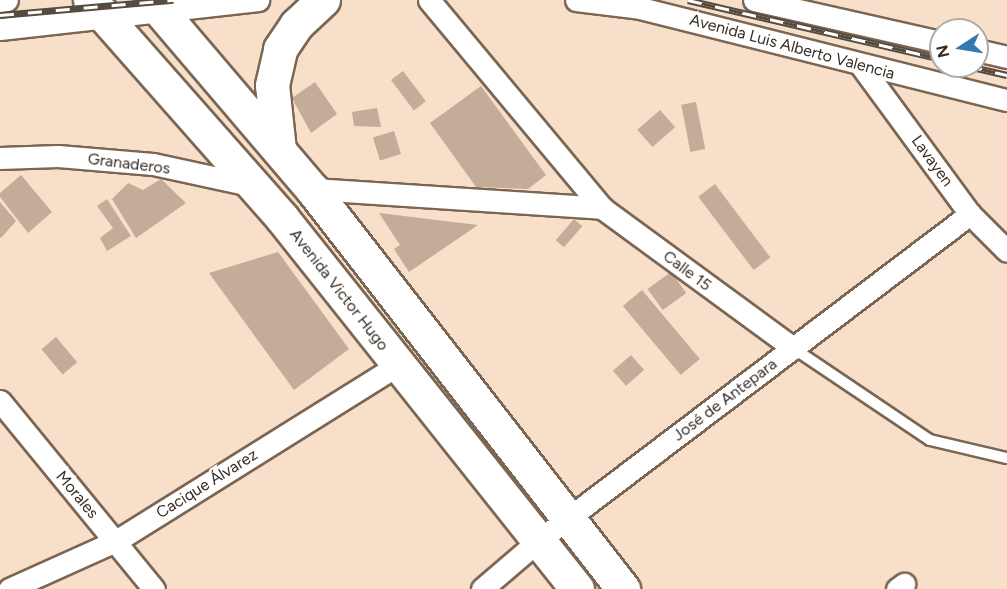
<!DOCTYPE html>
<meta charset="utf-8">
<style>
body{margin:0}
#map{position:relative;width:1007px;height:589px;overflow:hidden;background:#f7dfc9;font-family:Figtree,sans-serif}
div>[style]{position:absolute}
.building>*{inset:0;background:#c3ad98;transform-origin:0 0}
.roads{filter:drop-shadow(2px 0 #7b6653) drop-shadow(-2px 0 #7b6653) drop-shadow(0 2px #7b6653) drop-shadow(0 -2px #7b6653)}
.service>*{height:10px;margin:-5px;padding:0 5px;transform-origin:5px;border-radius:5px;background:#fff}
.minor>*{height:21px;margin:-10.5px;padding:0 10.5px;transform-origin:10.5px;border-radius:10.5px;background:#fff}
.primary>*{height:33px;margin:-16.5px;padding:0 16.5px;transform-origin:16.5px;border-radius:16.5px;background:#fff}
.rail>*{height:7px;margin-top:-3.5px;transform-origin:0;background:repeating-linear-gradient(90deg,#fff 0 14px,#564b40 0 28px);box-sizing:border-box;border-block:2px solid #564b40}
span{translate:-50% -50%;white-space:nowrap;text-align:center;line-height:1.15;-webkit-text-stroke:5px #fff;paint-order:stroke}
.street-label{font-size:16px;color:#362d24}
.north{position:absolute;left:929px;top:18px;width:60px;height:60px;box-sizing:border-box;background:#fff;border:2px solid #afaba7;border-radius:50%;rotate:258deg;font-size:16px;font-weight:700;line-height:24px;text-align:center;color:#362d24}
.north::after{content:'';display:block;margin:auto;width:21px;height:27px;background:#3478ae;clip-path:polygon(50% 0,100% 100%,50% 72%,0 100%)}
</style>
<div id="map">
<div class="building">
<div style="left:403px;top:71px;width:38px;height:15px;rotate:53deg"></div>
<div style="clip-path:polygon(315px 82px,337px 114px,311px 133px,292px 98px)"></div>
<div style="clip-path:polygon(481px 86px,546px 175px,528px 189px,476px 187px,430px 123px)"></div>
<div style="left:696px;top:102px;width:48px;height:15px;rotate:79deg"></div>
<div style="clip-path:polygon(377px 108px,381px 127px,354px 126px,352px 112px)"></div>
<div style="left:660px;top:110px;width:23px;height:30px;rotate:49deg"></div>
<div style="left:394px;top:131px;width:24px;height:22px;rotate:73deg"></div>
<div style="clip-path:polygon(21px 175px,52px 212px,28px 233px,0 197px,0 193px)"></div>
<div style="clip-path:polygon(161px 179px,186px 203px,136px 238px,112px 199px,128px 183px,143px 190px)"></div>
<div style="left:715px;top:184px;width:92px;height:21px;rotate:53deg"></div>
<div style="clip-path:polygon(107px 199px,131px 236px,107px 251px,100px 238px,113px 228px,97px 206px)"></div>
<div style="clip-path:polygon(0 202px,16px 221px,1px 238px,0 237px)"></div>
<div style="clip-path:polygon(379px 213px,478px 225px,409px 272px,394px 249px,400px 245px)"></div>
<div style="left:574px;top:219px;width:11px;height:28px;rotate:41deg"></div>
<div style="clip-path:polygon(278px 252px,349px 349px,294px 390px,209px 273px)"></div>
<div style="left:671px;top:272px;width:26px;height:29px;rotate:54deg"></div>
<div style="left:642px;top:290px;width:90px;height:25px;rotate:50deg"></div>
<div style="left:56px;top:337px;width:33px;height:19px;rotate:50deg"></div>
<div style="left:631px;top:355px;width:20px;height:24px;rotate:49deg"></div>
</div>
<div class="roads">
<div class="service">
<div style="left:793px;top:348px;width:165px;rotate:33.9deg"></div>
<div style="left:930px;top:440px;width:79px;rotate:13.2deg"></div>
</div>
<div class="minor">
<div style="left:429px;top:0;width:271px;rotate:50.2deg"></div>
<div style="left:602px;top:208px;width:237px;rotate:36.2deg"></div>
<div style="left:576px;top:0;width:64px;rotate:7.1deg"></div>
<div style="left:640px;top:8px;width:378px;rotate:14.1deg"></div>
<div style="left:754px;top:0;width:192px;rotate:12.7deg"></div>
<div style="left:0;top:1px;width:7px;rotate:-8deg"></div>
<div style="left:0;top:29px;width:260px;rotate:-6.4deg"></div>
<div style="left:977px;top:50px;width:31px;rotate:13deg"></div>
<div style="left:862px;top:67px;width:182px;rotate:53.7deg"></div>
<div style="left:970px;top:214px;width:52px;rotate:45deg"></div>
<div style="left:0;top:158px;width:58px;rotate:-2deg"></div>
<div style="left:58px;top:156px;width:95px;rotate:4.8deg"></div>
<div style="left:153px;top:164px;width:104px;rotate:12.2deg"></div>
<div style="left:312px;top:189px;width:291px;rotate:3.7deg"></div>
<div style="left:0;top:401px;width:243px;rotate:50.7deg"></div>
<div style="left:9px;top:589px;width:117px;rotate:-24.2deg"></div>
<div style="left:116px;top:541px;width:332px;rotate:-32deg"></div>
<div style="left:482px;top:589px;width:74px;rotate:-40.6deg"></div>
<div style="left:538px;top:541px;width:542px;rotate:-37.12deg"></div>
<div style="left:897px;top:589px;width:9px;rotate:-36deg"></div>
</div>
<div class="primary">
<div style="left:90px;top:0;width:290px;rotate:48.6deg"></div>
<div style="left:282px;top:218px;width:474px;rotate:51.5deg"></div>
<div style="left:151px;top:0;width:248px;rotate:49.6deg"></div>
<div style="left:312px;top:189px;width:507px;rotate:52.13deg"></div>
<div style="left:279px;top:150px;width:65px;rotate:-96.1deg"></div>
<div style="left:272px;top:85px;width:37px;rotate:-77deg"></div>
<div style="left:280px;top:49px;width:29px;rotate:-56deg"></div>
<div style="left:296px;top:25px;width:37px;rotate:-43deg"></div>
</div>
</div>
<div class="rail">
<div style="left:688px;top:0;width:260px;rotate:13.1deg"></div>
<div style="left:0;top:15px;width:174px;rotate:-5deg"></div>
<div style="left:968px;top:66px;width:40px;rotate:13deg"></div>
</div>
<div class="street-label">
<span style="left:792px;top:47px;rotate:15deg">Avenida Luis Alberto Valencia</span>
<span style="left:932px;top:161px;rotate:54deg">Lavayen</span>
<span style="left:129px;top:164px;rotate:7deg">Granaderos</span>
<span style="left:687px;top:271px;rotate:37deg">Calle 15</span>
<span style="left:339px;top:290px;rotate:52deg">Avenida Victor Hugo</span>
<span style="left:725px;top:400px;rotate:-37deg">José de Antepara</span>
<span style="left:207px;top:484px;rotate:-32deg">Cacique Álvarez</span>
<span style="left:77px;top:495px;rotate:50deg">Morales</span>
</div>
<div class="north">N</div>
</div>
